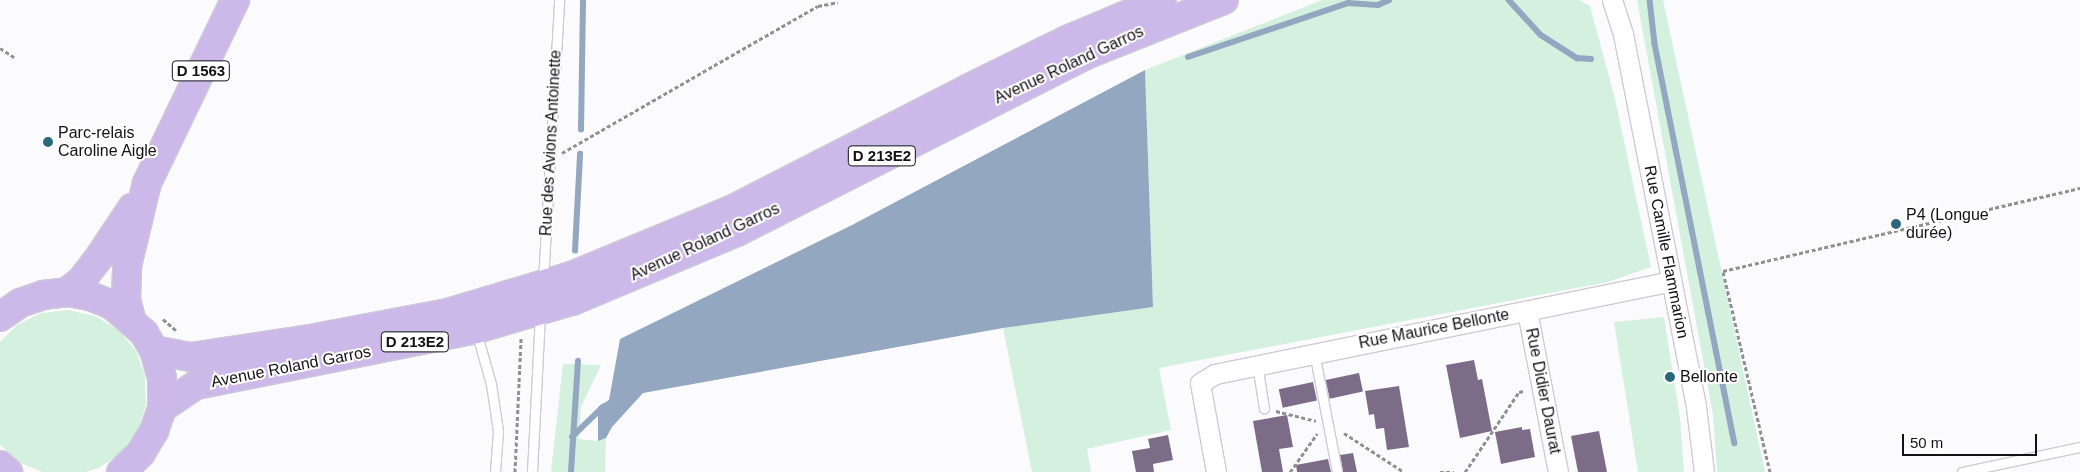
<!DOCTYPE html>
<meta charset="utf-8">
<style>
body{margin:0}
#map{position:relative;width:2080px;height:472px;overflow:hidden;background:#fbfbfd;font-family:Arial,sans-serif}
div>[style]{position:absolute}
.green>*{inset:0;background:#d4f0df}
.water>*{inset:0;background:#93a7c1}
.stream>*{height:5.5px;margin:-2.75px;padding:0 2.75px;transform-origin:2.75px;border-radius:2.75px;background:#93a7c1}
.building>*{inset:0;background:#7c6c87;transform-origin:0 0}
.path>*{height:3px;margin-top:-1.5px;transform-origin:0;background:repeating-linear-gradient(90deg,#908f92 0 4px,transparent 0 6.5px)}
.roads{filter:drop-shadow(1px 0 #cecad8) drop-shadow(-1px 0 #cecad8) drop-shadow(0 1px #cecad8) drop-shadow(0 -1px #cecad8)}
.service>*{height:9px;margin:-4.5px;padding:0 4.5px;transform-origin:4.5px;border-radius:4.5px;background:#fff}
.minor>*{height:19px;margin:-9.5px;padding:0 9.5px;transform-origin:9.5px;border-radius:9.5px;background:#fff}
.primary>*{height:28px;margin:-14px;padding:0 14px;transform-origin:14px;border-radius:14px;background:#cdb9e9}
.dots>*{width:14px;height:14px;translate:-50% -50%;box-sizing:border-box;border:2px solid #fff;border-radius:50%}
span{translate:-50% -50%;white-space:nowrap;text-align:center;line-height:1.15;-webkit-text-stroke:4px #fff;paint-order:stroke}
.shield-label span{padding:1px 4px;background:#fff;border:1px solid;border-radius:4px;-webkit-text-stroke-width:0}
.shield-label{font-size:15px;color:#131116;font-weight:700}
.street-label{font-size:16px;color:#131116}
.poi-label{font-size:16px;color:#131116}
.left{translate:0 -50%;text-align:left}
.scale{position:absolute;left:1902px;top:434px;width:135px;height:22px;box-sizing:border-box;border:2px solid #131116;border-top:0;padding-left:6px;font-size:15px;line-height:18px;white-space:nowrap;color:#131116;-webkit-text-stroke:4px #fff;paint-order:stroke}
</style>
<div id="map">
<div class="green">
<div style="clip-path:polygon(1322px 0,1579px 0,1590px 6px,1615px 99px,1651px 267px,1608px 282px,1159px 368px,1171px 430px,1087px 449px,1091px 472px,1032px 472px,1003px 328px,1153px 307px,1145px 70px)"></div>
<div style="clip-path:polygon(1637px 0,1663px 0,1765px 472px,1717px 472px,1713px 415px)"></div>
<div style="clip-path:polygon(68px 310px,95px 316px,118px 330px,136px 351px,145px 376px,146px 404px,138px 430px,122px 452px,99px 468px,85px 472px,42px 472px,21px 463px,0 445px,0 342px,17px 325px,41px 313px)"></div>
<div style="clip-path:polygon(1664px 317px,1680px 418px,1684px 472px,1638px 472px,1614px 322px)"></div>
<div style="clip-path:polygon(563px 364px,601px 365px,581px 407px,579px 439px,598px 441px,606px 438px,605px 472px,551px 472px)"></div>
</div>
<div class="water">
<div style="clip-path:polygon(1145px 70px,1153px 307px,1003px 328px,643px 393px,612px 427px,606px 438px,598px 441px,598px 407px,609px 400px,620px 339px,852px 225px)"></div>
</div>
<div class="stream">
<div style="left:1509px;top:0;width:47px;rotate:47.6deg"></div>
<div style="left:1541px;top:35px;width:43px;rotate:32.6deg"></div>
<div style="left:1577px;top:58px;width:14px;rotate:4deg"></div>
<div style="left:1650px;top:0;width:44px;rotate:83.5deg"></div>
<div style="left:1655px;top:44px;width:407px;rotate:78.7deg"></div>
<div style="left:1188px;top:57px;width:169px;rotate:-18.6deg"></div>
<div style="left:1348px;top:3px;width:30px;rotate:4deg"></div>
<div style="left:1378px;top:5px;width:12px;rotate:-24deg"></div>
<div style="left:581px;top:130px;width:130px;rotate:-89.1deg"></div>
<div style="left:575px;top:251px;width:97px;rotate:-87deg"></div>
<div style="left:572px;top:437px;width:43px;rotate:-44.1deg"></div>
<div style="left:571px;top:472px;width:111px;rotate:-86.4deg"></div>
</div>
<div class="building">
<div style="clip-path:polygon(1474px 360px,1478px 380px,1482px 379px,1492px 431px,1460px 438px,1446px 365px)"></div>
<div style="left:1359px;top:373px;width:19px;height:34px;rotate:78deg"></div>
<div style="left:1313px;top:382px;width:19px;height:35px;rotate:78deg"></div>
<div style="clip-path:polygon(1399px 386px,1409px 447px,1387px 450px,1384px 428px,1376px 429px,1374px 414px,1369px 415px,1365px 391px)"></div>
<div style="clip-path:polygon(1287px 415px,1293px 447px,1279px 449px,1283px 472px,1262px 472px,1253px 421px)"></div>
<div style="clip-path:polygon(1522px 427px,1522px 430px,1530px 429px,1535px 457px,1501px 464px,1495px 432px)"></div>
<div style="clip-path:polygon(1599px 431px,1607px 472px,1578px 472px,1571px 436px)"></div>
<div style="clip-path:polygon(1168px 435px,1173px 460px,1153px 464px,1154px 472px,1136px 472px,1132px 451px,1150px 448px,1148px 439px)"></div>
<div style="clip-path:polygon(1353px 453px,1357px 472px,1343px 472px,1340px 455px)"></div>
<div style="clip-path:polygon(1328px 459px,1331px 472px,1297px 472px,1296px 465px)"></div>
</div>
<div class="path">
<div style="left:0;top:48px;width:17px;rotate:33deg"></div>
<div style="left:562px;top:153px;width:295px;rotate:-29.9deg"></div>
<div style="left:818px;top:6px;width:20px;rotate:-11deg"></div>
<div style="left:163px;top:319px;width:18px;rotate:41deg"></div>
<div style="left:1276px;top:411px;width:41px;rotate:14deg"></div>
<div style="left:1344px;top:433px;width:72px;rotate:33deg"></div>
<div style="left:515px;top:472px;width:134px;rotate:-87.4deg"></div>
<div style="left:1290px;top:472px;width:47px;rotate:-54.6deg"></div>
<div style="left:1440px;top:472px;width:14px"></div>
<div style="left:1465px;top:472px;width:97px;rotate:-56deg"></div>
<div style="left:1519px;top:392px;width:5px;rotate:-11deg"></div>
<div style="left:1770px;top:472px;width:206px;rotate:-103.2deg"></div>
<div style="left:1723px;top:271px;width:367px;rotate:-13.1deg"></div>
</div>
<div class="roads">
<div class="service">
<div style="left:543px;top:281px;width:281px;rotate:-86.7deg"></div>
<div style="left:476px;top:331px;width:55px;rotate:74.2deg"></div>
<div style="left:491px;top:384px;width:48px;rotate:81.5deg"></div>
<div style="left:498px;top:431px;width:41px;rotate:94.2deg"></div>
<div style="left:1314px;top:352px;width:122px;rotate:79.1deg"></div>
<div style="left:1257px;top:364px;width:45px;rotate:81deg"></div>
<div style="left:532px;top:472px;width:157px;rotate:-87.1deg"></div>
<div style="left:1962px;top:472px;width:121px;rotate:-12deg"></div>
</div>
<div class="minor">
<div style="left:1612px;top:0;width:36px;rotate:72deg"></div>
<div style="left:1623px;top:34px;width:380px;rotate:78.9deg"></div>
<div style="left:1696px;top:407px;width:65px;rotate:83deg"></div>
<div style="left:1527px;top:311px;width:164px;rotate:79.1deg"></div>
<div style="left:1216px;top:472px;width:90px;rotate:-100.2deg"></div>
<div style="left:1200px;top:383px;width:17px;rotate:-31deg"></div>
<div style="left:1215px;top:374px;width:465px;rotate:-11.5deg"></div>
</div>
<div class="primary">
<div style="left:67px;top:292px;width:16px;rotate:-38deg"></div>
<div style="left:80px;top:282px;width:33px;rotate:-52deg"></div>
<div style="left:100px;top:256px;width:58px;rotate:-56.3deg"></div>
<div style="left:0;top:317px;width:24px;rotate:-35deg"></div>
<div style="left:20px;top:303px;width:24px;rotate:-19deg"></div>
<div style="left:43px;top:295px;width:24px;rotate:-7deg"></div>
<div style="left:67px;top:292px;width:23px;rotate:10deg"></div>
<div style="left:90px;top:296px;width:24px;rotate:22deg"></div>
<div style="left:112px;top:305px;width:43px;rotate:41.2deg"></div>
<div style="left:144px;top:333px;width:20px;rotate:60deg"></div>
<div style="left:154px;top:350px;width:29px;rotate:74deg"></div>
<div style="left:162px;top:378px;width:30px;rotate:90deg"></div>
<div style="left:162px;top:408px;width:24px;rotate:109deg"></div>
<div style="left:154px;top:431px;width:26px;rotate:121deg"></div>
<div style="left:141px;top:453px;width:28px;rotate:136deg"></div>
<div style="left:131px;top:319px;width:21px;rotate:-104deg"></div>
<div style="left:126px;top:299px;width:33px;rotate:-88deg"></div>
<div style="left:127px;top:266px;width:85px;rotate:-76.5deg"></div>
<div style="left:147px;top:183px;width:203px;rotate:-64.3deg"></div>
<div style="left:154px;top:350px;width:38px;rotate:11deg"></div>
<div style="left:191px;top:357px;width:120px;rotate:-8.6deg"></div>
<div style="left:310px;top:339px;width:140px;rotate:-10.7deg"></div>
<div style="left:448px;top:313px;width:128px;rotate:-16.7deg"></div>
<div style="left:571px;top:276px;width:173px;rotate:-22.4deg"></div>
<div style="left:731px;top:210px;width:265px;rotate:-27.1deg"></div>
<div style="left:967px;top:89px;width:111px;rotate:-26.1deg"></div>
<div style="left:1067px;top:40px;width:103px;rotate:-22.8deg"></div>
<div style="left:162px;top:408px;width:41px;rotate:-34.1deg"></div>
<div style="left:196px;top:385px;width:286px;rotate:-11.3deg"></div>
<div style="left:476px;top:329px;width:100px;rotate:-16.3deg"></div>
<div style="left:572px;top:301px;width:181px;rotate:-22.7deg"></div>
<div style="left:739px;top:231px;width:391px;rotate:-26.9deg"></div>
<div style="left:1088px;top:54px;width:146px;rotate:-21.7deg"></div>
<div style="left:0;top:465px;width:11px;rotate:41deg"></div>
</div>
</div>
<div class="dots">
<div style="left:48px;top:142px;background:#29677d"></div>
<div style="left:1896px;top:224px;background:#29677d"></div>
<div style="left:1670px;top:377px;background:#29677d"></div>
</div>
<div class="shield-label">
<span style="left:201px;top:71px">D 1563</span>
<span style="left:882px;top:156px">D 213E2</span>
<span style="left:415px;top:342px">D 213E2</span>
</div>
<div class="street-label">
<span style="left:1069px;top:65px;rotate:-25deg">Avenue Roland Garros</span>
<span style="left:551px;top:143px;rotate:-87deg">Rue des Avions Antoinette</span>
<span style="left:705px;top:242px;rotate:-25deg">Avenue Roland Garros</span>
<span style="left:1666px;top:252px;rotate:79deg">Rue Camille Flammarion</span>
<span style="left:1434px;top:329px;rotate:-11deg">Rue Maurice Bellonte</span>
<span style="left:291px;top:367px;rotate:-11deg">Avenue Roland Garros</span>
<span style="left:1543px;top:391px;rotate:79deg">Rue Didier Daurat</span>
</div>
<div class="poi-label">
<span class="left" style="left:58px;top:142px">Parc-relais<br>Caroline Aigle</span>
<span class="left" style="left:1906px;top:224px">P4 (Longue<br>durée)</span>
<span class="left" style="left:1680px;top:377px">Bellonte</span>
</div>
<div class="scale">50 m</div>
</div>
